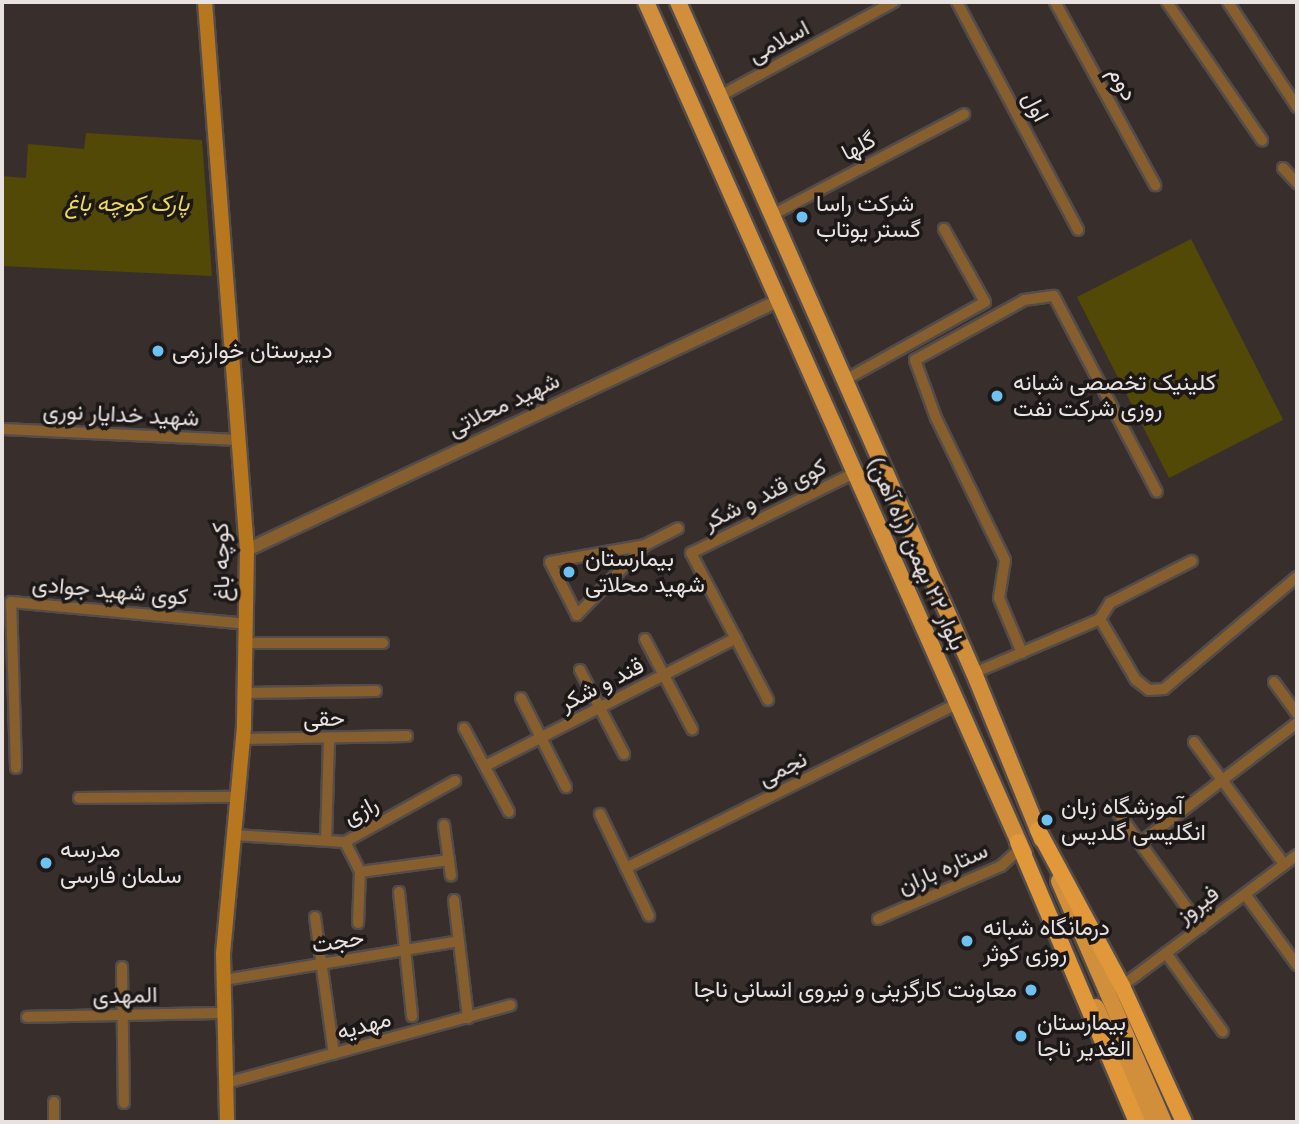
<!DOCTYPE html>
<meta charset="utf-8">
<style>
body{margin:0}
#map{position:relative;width:1299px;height:1124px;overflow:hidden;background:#382f2c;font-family:"Roboto Serif",Vazirmatn,serif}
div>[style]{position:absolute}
.green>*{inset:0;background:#524906;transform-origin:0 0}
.roads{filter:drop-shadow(2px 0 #544c49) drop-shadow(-2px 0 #544c49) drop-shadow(0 2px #544c49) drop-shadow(0 -2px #544c49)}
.minor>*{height:10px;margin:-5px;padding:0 5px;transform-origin:5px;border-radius:5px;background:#875f2f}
.tertiary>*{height:12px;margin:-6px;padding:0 6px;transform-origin:6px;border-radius:6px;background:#875f2f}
.secondary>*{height:14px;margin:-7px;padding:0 7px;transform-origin:7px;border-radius:7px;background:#b7771e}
.primary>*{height:16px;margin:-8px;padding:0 8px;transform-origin:8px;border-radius:8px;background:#d18f3c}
.trunk>*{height:16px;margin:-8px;padding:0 8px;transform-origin:8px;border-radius:8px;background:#e0983a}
.dots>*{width:19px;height:19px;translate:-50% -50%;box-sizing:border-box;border:4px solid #1c1817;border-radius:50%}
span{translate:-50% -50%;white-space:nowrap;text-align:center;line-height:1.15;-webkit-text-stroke:7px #1c1817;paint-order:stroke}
.street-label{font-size:23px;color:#e8e2e0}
.park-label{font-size:23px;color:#edda50;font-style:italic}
.poi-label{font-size:23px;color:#e8e2e0}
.left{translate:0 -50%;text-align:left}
.right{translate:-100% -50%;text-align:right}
.frame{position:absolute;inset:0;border:4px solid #e8e2e0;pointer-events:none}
</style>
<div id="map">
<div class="green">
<div style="clip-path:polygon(86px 133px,202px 140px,212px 276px,2px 266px,2px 176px,26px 178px,28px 144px,84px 149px)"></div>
<div style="left:1191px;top:239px;width:203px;height:128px;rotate:63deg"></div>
</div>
<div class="roads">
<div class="minor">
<div style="left:957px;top:2px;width:258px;rotate:62deg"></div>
<div style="left:1055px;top:2px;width:209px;rotate:61.3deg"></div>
<div style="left:1167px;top:2px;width:168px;rotate:55.5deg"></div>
<div style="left:1228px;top:2px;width:126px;rotate:56.7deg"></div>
<div style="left:720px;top:96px;width:198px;rotate:-28.4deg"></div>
<div style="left:1283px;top:168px;width:21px;rotate:47deg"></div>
<div style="left:772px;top:215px;width:217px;rotate:-27.7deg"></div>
<div style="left:845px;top:380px;width:160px;rotate:-29.1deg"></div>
<div style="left:985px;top:302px;width:84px;rotate:-119.3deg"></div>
<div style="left:2px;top:429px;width:236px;rotate:2.7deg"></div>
<div style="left:645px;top:545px;width:98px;rotate:134.2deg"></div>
<div style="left:577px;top:615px;width:59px;rotate:-117deg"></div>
<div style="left:550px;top:562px;width:97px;rotate:-10.1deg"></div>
<div style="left:645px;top:545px;width:37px;rotate:-27deg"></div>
<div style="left:1100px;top:619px;width:71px;rotate:59.5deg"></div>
<div style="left:1136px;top:680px;width:16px;rotate:38deg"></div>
<div style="left:1149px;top:690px;width:15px;rotate:-4deg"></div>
<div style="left:1164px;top:689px;width:174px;rotate:-40.1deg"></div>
<div style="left:645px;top:639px;width:102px;rotate:62.4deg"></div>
<div style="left:245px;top:643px;width:138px"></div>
<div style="left:1022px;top:653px;width:60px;rotate:-112.7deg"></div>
<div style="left:999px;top:598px;width:38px;rotate:-81deg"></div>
<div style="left:1005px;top:560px;width:158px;rotate:-115.9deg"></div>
<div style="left:936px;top:418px;width:62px;rotate:-109.9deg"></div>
<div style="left:915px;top:360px;width:124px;rotate:-28.8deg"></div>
<div style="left:1024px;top:300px;width:30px;rotate:-8deg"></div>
<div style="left:1054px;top:296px;width:221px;rotate:62.3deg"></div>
<div style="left:580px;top:670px;width:95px;rotate:62.4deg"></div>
<div style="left:974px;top:673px;width:137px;rotate:-23.2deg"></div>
<div style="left:1100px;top:619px;width:19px;rotate:-58deg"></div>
<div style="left:1110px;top:603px;width:92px;rotate:-27.1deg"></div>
<div style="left:1274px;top:682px;width:39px;rotate:54deg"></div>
<div style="left:244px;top:693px;width:132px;rotate:-0.9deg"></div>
<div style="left:521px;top:698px;width:100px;rotate:63.2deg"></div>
<div style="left:768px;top:700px;width:166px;rotate:-117.6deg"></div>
<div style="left:691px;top:553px;width:184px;rotate:-26.1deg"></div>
<div style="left:464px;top:728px;width:95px;rotate:61.8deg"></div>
<div style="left:242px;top:739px;width:165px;rotate:-1deg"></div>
<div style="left:1194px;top:742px;width:152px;rotate:53.6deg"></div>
<div style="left:485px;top:766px;width:282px;rotate:-27deg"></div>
<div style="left:16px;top:768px;width:166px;rotate:-91.7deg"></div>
<div style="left:11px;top:602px;width:236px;rotate:5.3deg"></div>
<div style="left:79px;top:798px;width:158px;rotate:-0.4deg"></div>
<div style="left:1113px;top:806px;width:150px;rotate:54deg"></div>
<div style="left:600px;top:814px;width:113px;rotate:64.3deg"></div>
<div style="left:444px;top:825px;width:51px;rotate:82.2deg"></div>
<div style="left:234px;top:835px;width:111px;rotate:3.6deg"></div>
<div style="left:345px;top:842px;width:126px;rotate:-29deg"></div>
<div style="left:326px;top:840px;width:102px;rotate:-88.3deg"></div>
<div style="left:345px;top:842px;width:34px;rotate:63deg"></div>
<div style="left:360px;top:872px;width:51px;rotate:92.2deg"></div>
<div style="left:1140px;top:843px;width:198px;rotate:-37.4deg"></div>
<div style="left:626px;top:868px;width:369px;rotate:-26.4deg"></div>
<div style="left:360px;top:872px;width:90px;rotate:-7.7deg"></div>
<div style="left:399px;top:892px;width:125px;rotate:84deg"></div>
<div style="left:1245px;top:894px;width:88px;rotate:53.8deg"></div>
<div style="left:454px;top:900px;width:119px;rotate:83.2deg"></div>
<div style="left:315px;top:917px;width:138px;rotate:82.1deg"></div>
<div style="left:878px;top:919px;width:134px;rotate:-23.3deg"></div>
<div style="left:1001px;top:866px;width:25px;rotate:-42deg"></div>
<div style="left:1166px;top:953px;width:97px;rotate:54.2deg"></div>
<div style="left:122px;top:967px;width:136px;rotate:89.2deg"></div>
<div style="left:224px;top:980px;width:238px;rotate:-9.4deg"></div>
<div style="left:1122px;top:986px;width:219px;rotate:-36.8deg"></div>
<div style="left:27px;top:1017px;width:198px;rotate:-1.2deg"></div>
<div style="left:226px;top:1083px;width:295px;rotate:-15.3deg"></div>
<div style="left:54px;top:1102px;width:20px;rotate:90deg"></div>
</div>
<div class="tertiary">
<div style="left:247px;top:550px;width:589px;rotate:-25.13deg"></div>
</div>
<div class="secondary">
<div style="left:205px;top:2px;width:550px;rotate:85.62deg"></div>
<div style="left:247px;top:550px;width:177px;rotate:91deg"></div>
<div style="left:244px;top:727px;width:228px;rotate:95.3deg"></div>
<div style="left:223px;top:954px;width:168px;rotate:88.6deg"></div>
</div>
<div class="primary">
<div style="left:646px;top:2px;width:932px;rotate:66.07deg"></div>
<div style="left:678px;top:2px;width:733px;rotate:66.2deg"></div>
<div style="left:974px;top:673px;width:180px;rotate:67.8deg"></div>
<div style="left:1059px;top:881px;width:263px;rotate:66.5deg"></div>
<div style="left:1096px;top:1007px;width:126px;rotate:65.7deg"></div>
</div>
<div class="trunk">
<div style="left:1038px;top:830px;width:177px;rotate:61.7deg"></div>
<div style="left:1122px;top:986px;width:149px;rotate:65.5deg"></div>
<div style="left:1018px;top:842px;width:304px;rotate:67deg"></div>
</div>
</div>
<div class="dots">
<div style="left:802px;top:217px;background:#6dc2f3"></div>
<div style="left:158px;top:351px;background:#6dc2f3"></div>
<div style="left:997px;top:396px;background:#6dc2f3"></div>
<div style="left:569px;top:572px;background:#6dc2f3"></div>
<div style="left:1047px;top:820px;background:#6dc2f3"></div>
<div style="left:46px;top:863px;background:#6dc2f3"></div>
<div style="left:967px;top:941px;background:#6dc2f3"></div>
<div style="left:1031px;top:990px;background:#6dc2f3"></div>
<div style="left:1021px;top:1036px;background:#6dc2f3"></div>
</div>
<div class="street-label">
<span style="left:779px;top:42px;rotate:-28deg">اسلامی</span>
<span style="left:1122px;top:84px;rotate:61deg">دوم</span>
<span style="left:1035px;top:107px;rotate:62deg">اول</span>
<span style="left:859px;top:147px;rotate:-28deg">گلها</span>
<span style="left:504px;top:405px;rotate:-25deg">شهید محلاتی</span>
<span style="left:121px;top:415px;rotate:3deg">شهید خدایار نوری</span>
<span style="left:765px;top:495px;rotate:-26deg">کوی قند و شکر</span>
<span style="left:916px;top:554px;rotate:66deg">بلوار ۲۲ بهمن (راه آهن)</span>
<span style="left:222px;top:562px;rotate:-91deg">کوچه باغ</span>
<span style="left:110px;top:591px;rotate:5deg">کوی شهید جوادی</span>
<span style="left:602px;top:685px;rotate:-27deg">قند و شکر</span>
<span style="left:324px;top:719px;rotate:-1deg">حقی</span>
<span style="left:783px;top:769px;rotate:-26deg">نجمی</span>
<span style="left:361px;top:811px;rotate:-28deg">رازی</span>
<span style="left:943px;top:869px;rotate:-24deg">ستاره باران</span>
<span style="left:1198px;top:905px;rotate:-37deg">فیروز</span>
<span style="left:338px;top:942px;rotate:-9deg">حجت</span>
<span style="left:125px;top:996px;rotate:-1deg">المهدی</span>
<span style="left:364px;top:1026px;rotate:-15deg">مهدیه</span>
</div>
<div class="park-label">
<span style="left:127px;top:204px">پارک کوچه باغ</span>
</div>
<div class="poi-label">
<span class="left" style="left:816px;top:217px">شرکت راسا<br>گستر یوتاب</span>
<span class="left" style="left:172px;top:351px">دبیرستان خوارزمی</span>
<span class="left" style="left:1013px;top:396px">کلینیک تخصصی شبانه<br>روزی شرکت نفت</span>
<span class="left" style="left:585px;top:572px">بیمارستان<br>شهید محلاتی</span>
<span class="left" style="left:1061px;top:820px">آموزشگاه زبان<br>انگلیسی گلدیس</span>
<span class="left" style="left:60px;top:863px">مدرسه<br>سلمان فارسی</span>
<span class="left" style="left:983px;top:941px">درمانگاه شبانه<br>روزی کوثر</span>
<span class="right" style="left:1017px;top:990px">معاونت کارگزینی و نیروی انسانی ناجا</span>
<span class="left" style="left:1037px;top:1036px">بیمارستان<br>الغدیر ناجا</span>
</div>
<div class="frame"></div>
</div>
